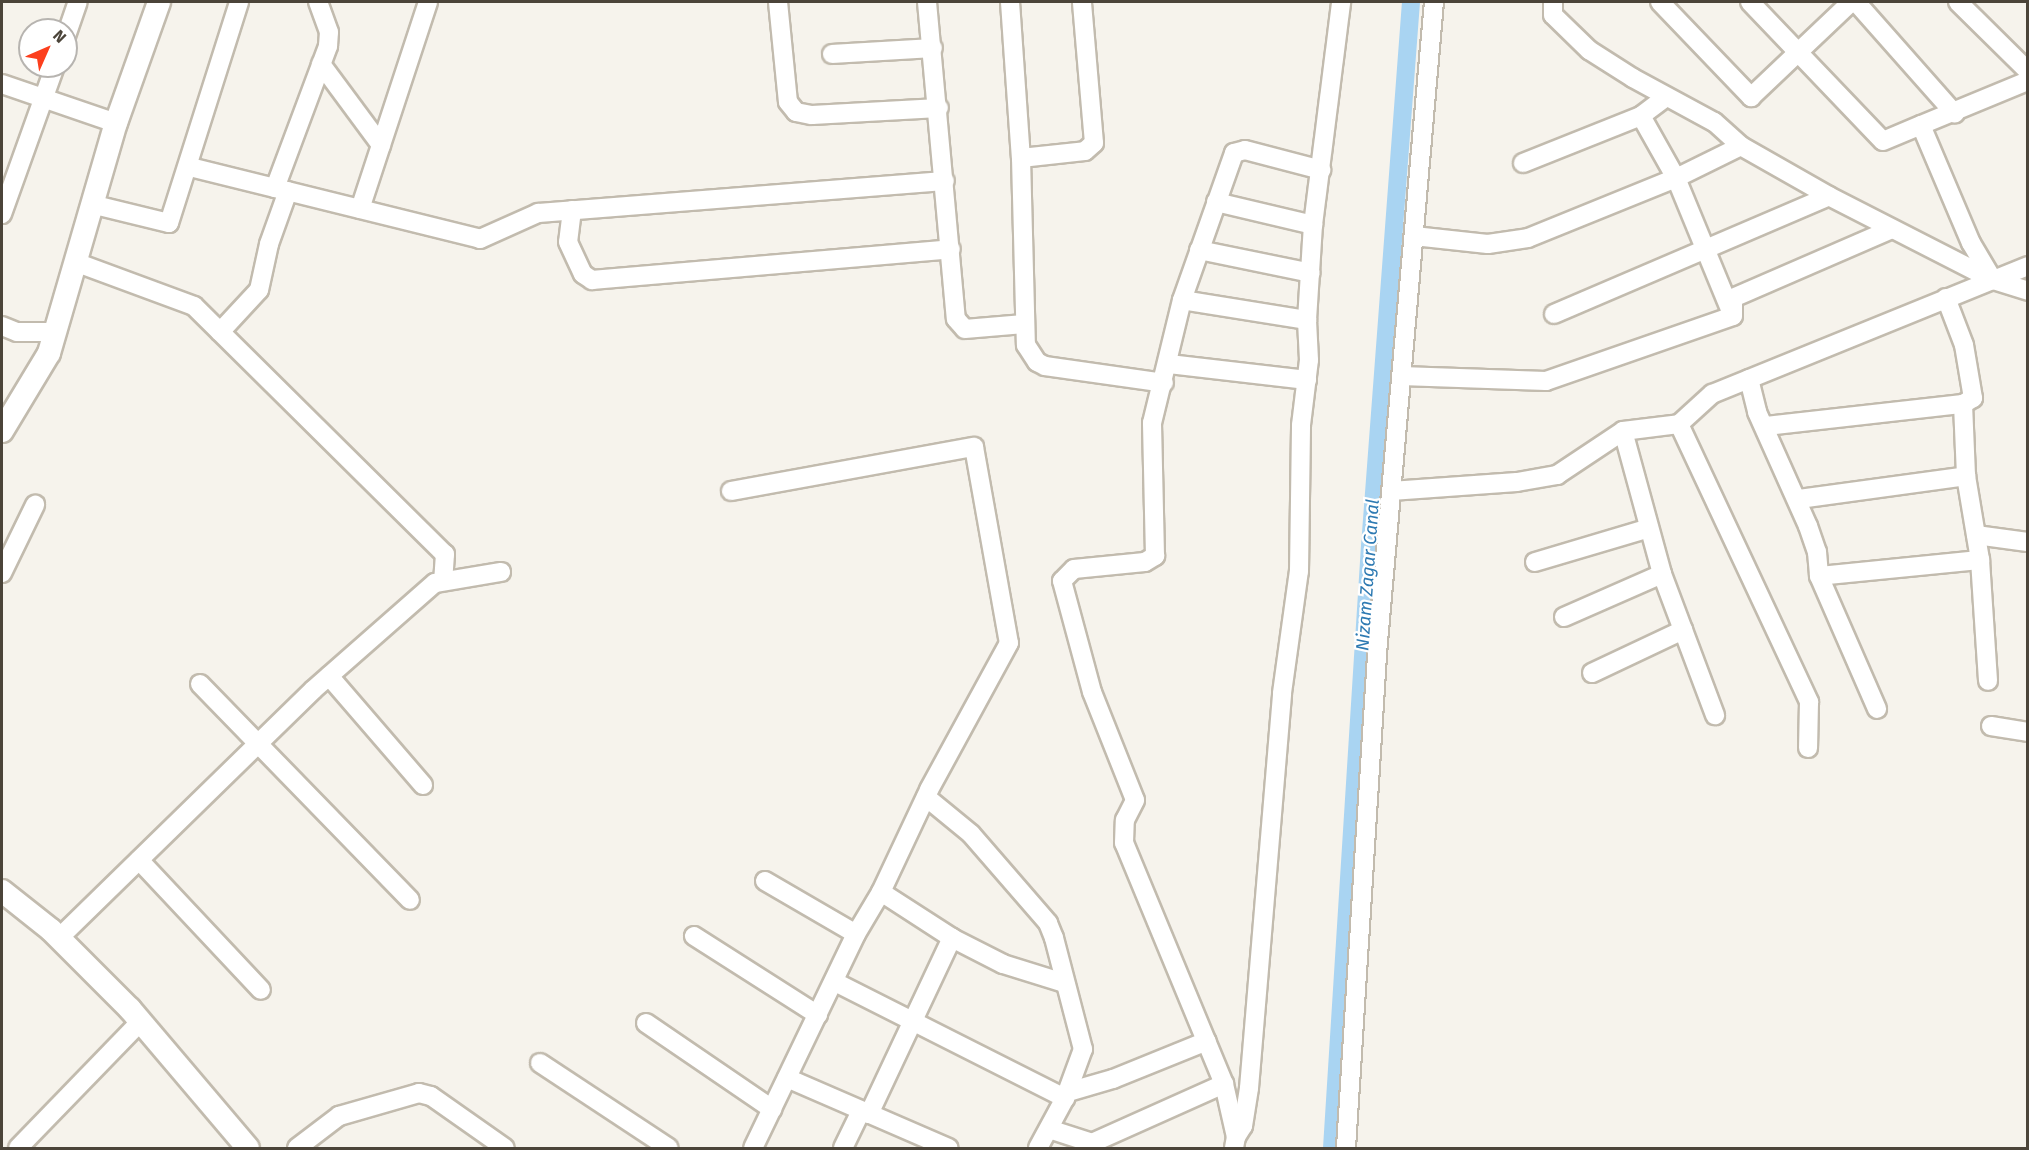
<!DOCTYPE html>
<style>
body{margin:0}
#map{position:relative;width:2029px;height:1150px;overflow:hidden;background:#f6f3ec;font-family:"Fira Sans",sans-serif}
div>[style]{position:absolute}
.canal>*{height:18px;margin:-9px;padding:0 9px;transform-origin:9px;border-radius:9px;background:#a9d4f2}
.roads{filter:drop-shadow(2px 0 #c2bbae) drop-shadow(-2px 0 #c2bbae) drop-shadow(0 2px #c2bbae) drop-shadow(0 -2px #c2bbae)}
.minor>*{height:18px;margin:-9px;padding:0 9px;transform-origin:9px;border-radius:9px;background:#fff}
.tertiary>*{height:22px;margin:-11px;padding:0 11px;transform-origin:11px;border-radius:11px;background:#fff}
span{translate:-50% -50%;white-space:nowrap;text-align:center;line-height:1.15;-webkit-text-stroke:4.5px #fff;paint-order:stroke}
.water-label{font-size:18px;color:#2e7ab2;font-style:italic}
.frame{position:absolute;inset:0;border:3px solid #4b4439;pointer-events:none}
.north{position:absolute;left:18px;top:18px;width:60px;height:60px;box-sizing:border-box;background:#fff;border:2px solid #b7b4b0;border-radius:50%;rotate:45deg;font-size:16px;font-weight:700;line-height:24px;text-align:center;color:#4b4439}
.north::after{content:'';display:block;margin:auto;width:21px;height:27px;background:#fc3f1d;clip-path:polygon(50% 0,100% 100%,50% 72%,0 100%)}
</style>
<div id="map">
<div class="canal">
<div style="left:1332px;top:1148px;width:603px;rotate:-86.39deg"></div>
<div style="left:1370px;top:546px;width:546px;rotate:-85.69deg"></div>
</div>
<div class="roads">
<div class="minor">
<div style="left:778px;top:2px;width:100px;rotate:84.3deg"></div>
<div style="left:788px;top:102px;width:13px;rotate:51deg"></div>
<div style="left:796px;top:112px;width:16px;rotate:11deg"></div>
<div style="left:812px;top:115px;width:127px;rotate:-3.2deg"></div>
<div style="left:927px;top:2px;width:318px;rotate:84.8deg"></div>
<div style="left:956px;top:319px;width:13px;rotate:48deg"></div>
<div style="left:965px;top:329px;width:59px;rotate:-4.8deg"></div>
<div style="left:1010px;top:2px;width:156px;rotate:86deg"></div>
<div style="left:1021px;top:158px;width:187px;rotate:88.5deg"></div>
<div style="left:1026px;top:345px;width:20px;rotate:57deg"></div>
<div style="left:1037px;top:362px;width:9px;rotate:27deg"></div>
<div style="left:1045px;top:366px;width:120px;rotate:8.1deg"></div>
<div style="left:1660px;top:2px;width:132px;rotate:46.2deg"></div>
<div style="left:1751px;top:97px;width:138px;rotate:-43.5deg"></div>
<div style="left:1750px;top:2px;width:192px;rotate:46.3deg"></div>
<div style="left:1883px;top:141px;width:41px;rotate:-22.8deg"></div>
<div style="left:1856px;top:2px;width:149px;rotate:48.5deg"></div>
<div style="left:1958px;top:2px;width:98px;rotate:44.6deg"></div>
<div style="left:66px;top:36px;width:36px;rotate:-71deg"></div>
<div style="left:832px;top:54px;width:101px;rotate:-3.4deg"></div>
<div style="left:321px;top:64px;width:101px;rotate:53.5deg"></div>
<div style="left:2px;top:84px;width:120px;rotate:18.9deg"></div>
<div style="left:1666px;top:97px;width:31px;rotate:143deg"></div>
<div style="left:1641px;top:116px;width:71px;rotate:60.6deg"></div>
<div style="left:1676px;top:178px;width:147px;rotate:67.6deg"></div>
<div style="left:1021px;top:158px;width:64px;rotate:-6.2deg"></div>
<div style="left:1085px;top:151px;width:12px;rotate:-42deg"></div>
<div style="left:1094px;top:143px;width:142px;rotate:-94.9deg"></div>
<div style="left:1523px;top:163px;width:127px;rotate:-21.7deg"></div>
<div style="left:190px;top:167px;width:299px;rotate:13.9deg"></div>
<div style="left:480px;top:239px;width:64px;rotate:-24.1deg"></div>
<div style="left:538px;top:213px;width:408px;rotate:-4.5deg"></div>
<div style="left:275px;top:188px;width:152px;rotate:-69.5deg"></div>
<div style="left:328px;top:46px;width:14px;rotate:-86deg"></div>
<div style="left:329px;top:32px;width:32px;rotate:-110deg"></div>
<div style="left:1216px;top:202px;width:100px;rotate:13.3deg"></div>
<div style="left:95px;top:205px;width:76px;rotate:13.7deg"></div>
<div style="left:169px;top:223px;width:232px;rotate:-72.4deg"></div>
<div style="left:360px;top:209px;width:218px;rotate:-71.8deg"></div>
<div style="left:572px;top:210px;width:32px;rotate:97deg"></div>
<div style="left:568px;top:242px;width:35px;rotate:65deg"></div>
<div style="left:583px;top:274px;width:11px;rotate:34deg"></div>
<div style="left:592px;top:280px;width:360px;rotate:-4.9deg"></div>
<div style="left:2px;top:214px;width:157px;rotate:-70.3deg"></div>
<div style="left:1414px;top:236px;width:74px;rotate:6.2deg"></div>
<div style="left:1488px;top:244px;width:40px;rotate:-8.5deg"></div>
<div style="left:1528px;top:238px;width:160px;rotate:-22.1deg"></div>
<div style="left:1676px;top:178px;width:72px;rotate:-26.2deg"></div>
<div style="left:1199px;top:250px;width:114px;rotate:11.6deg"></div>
<div style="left:75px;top:262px;width:127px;rotate:20.3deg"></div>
<div style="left:194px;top:306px;width:353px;rotate:44.7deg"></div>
<div style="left:445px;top:554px;width:26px;rotate:94deg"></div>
<div style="left:2028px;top:266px;width:38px;rotate:158deg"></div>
<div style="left:1993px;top:280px;width:37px;rotate:17deg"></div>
<div style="left:1993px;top:280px;width:43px;rotate:-120.7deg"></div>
<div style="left:1971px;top:243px;width:128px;rotate:-113deg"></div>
<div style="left:1921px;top:125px;width:116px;rotate:-22.4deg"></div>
<div style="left:1946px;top:298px;width:50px;rotate:69deg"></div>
<div style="left:1964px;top:345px;width:54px;rotate:80.4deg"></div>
<div style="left:1973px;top:398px;width:12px;rotate:149deg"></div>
<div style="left:1963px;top:404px;width:72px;rotate:87.6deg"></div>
<div style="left:1966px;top:476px;width:85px;rotate:80.5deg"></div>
<div style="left:1980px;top:560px;width:121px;rotate:86.2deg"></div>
<div style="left:1182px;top:300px;width:127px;rotate:9.1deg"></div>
<div style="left:1554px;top:314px;width:299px;rotate:-23.2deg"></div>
<div style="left:2px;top:326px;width:16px;rotate:22deg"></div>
<div style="left:17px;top:332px;width:38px"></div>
<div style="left:220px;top:332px;width:57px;rotate:-47.1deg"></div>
<div style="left:259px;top:290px;width:47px;rotate:-77.7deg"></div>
<div style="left:269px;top:244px;width:56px;rotate:-70.3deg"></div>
<div style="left:1169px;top:364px;width:139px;rotate:6.6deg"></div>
<div style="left:1401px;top:376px;width:145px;rotate:2deg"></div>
<div style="left:1546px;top:381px;width:198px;rotate:-19.2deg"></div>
<div style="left:1733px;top:316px;width:18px;rotate:-90deg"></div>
<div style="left:1733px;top:298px;width:173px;rotate:-23.5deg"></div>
<div style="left:1749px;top:379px;width:34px;rotate:76deg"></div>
<div style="left:1757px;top:412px;width:125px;rotate:65.9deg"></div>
<div style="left:1808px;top:526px;width:28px;rotate:71deg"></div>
<div style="left:1817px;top:552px;width:24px;rotate:85deg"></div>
<div style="left:1819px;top:576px;width:145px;rotate:66.4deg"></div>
<div style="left:1679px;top:424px;width:307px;rotate:64.9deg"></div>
<div style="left:1809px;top:702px;width:46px;rotate:91.2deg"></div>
<div style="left:1766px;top:426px;width:198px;rotate:-6.4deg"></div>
<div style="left:1623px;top:431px;width:148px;rotate:74.7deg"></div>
<div style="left:1662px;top:574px;width:151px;rotate:69.4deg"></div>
<div style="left:731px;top:491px;width:247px;rotate:-10.3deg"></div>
<div style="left:974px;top:447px;width:199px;rotate:79.9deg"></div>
<div style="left:1009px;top:643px;width:167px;rotate:118.6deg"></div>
<div style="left:929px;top:790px;width:113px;rotate:115.2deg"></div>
<div style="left:881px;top:892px;width:49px;rotate:120.8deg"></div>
<div style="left:856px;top:934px;width:237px;rotate:115.7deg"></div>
<div style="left:1391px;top:491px;width:126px;rotate:-4.1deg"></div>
<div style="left:1517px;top:482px;width:41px;rotate:-9.9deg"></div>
<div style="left:1557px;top:475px;width:79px;rotate:-33.7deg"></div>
<div style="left:1623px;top:431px;width:56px;rotate:-7.1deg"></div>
<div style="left:1679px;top:424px;width:45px;rotate:-42.3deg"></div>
<div style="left:1712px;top:394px;width:303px;rotate:-22.1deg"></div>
<div style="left:1993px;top:280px;width:184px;rotate:-152.9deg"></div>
<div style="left:1829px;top:196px;width:101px;rotate:-150.4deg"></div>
<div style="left:1741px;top:146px;width:36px;rotate:-138deg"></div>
<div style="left:1714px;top:122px;width:92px;rotate:-151.5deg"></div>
<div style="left:1633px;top:78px;width:52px;rotate:-147.5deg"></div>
<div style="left:1589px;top:50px;width:50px;rotate:-135.8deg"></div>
<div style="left:1553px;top:15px;width:13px;rotate:-90deg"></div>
<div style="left:1799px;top:499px;width:169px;rotate:-7.8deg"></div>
<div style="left:1976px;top:535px;width:52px;rotate:7.7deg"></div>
<div style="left:1535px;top:562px;width:119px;rotate:-16.6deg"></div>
<div style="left:2px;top:573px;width:76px;rotate:-64.1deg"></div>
<div style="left:1819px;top:576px;width:162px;rotate:-5.7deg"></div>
<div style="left:1564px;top:617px;width:107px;rotate:-23.7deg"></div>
<div style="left:1592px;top:673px;width:101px;rotate:-25.3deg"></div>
<div style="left:329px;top:676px;width:144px;rotate:49.2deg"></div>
<div style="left:200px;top:684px;width:301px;rotate:45.8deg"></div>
<div style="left:1991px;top:726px;width:37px;rotate:9deg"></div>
<div style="left:926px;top:797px;width:58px;rotate:39.4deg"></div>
<div style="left:971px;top:834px;width:118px;rotate:49.1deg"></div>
<div style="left:1048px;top:923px;width:16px;rotate:68deg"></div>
<div style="left:1054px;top:938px;width:115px;rotate:75.4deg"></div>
<div style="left:1083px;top:1049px;width:52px;rotate:110.2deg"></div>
<div style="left:1065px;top:1098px;width:57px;rotate:118.4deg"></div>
<div style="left:139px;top:860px;width:178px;rotate:46.8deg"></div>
<div style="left:765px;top:881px;width:105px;rotate:30.2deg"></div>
<div style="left:881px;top:892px;width:85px;rotate:32.9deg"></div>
<div style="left:952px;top:938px;width:57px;rotate:27deg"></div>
<div style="left:1003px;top:964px;width:64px;rotate:17.3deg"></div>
<div style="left:694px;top:936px;width:147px;rotate:32.5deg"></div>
<div style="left:59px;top:938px;width:355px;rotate:-44.3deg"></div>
<div style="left:313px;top:690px;width:162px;rotate:-41.3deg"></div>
<div style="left:435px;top:583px;width:67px;rotate:-9.5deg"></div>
<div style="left:835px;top:982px;width:258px;rotate:26.8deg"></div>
<div style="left:646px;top:1023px;width:153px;rotate:34.3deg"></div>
<div style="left:540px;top:1063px;width:154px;rotate:33.4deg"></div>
<div style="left:787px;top:1078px;width:176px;rotate:23.4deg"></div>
<div style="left:1068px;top:1092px;width:47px;rotate:-16.1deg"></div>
<div style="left:1113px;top:1079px;width:101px;rotate:-22deg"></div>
<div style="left:869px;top:1114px;width:195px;rotate:-64.8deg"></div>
<div style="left:1049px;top:1129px;width:45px;rotate:18deg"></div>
<div style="left:1092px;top:1143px;width:145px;rotate:-24.1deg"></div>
<div style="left:1236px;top:1137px;width:13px;rotate:-58deg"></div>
<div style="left:1243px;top:1126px;width:38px;rotate:-81deg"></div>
<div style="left:1249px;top:1088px;width:396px;rotate:-85.2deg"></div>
<div style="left:1282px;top:693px;width:123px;rotate:-82.1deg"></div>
<div style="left:1299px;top:571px;width:146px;rotate:-89.2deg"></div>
<div style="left:1301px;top:425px;width:65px;rotate:-83deg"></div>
<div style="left:1309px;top:360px;width:40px;rotate:-92.9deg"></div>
<div style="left:1307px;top:320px;width:95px;rotate:-86.4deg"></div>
<div style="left:1313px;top:225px;width:225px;rotate:-82.8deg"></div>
<div style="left:18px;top:1148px;width:175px;rotate:-45.9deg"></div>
<div style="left:297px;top:1148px;width:53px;rotate:-37.3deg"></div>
<div style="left:339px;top:1116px;width:83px;rotate:-16deg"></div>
<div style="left:419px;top:1093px;width:12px;rotate:14deg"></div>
<div style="left:431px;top:1096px;width:90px;rotate:35.1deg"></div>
<div style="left:843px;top:1148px;width:41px;rotate:-64.1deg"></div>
<div style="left:1234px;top:1148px;width:11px;rotate:-80deg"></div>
<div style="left:1236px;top:1137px;width:54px;rotate:-102.8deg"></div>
<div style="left:1224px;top:1084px;width:261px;rotate:-112.5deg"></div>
<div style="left:1124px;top:843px;width:23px;rotate:-88deg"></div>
<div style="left:1125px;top:820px;width:22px;rotate:-63deg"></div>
<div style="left:1135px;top:800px;width:116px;rotate:-111.7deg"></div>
<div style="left:1092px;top:692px;width:115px;rotate:-105.1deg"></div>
<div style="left:1062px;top:581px;width:17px;rotate:-45deg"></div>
<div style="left:1074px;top:569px;width:71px;rotate:-5.6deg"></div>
<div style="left:1145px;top:562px;width:12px;rotate:-31deg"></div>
<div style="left:1155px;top:556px;width:133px;rotate:-91.3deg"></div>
<div style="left:1152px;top:423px;width:127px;rotate:-76.3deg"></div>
<div style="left:1182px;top:300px;width:156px;rotate:-70.5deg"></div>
<div style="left:1234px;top:153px;width:11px;rotate:-15deg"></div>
<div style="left:1245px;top:150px;width:79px;rotate:14.7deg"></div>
<div style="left:1346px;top:1148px;width:496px;rotate:-86.4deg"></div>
<div style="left:1377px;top:653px;width:653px;rotate:-85deg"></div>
</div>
<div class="tertiary">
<div style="left:2px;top:431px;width:91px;rotate:-58.9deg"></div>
<div style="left:49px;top:353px;width:240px;rotate:-73.8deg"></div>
<div style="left:116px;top:123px;width:128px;rotate:-70.4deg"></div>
<div style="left:2px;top:891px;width:63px;rotate:38.5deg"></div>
<div style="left:51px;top:930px;width:112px;rotate:45deg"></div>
<div style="left:130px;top:1009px;width:182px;rotate:49.7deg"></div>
</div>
</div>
<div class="water-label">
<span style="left:1368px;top:575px;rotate:-86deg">Nizam Zagar Canal</span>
</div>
<div class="frame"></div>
<div class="north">N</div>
</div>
